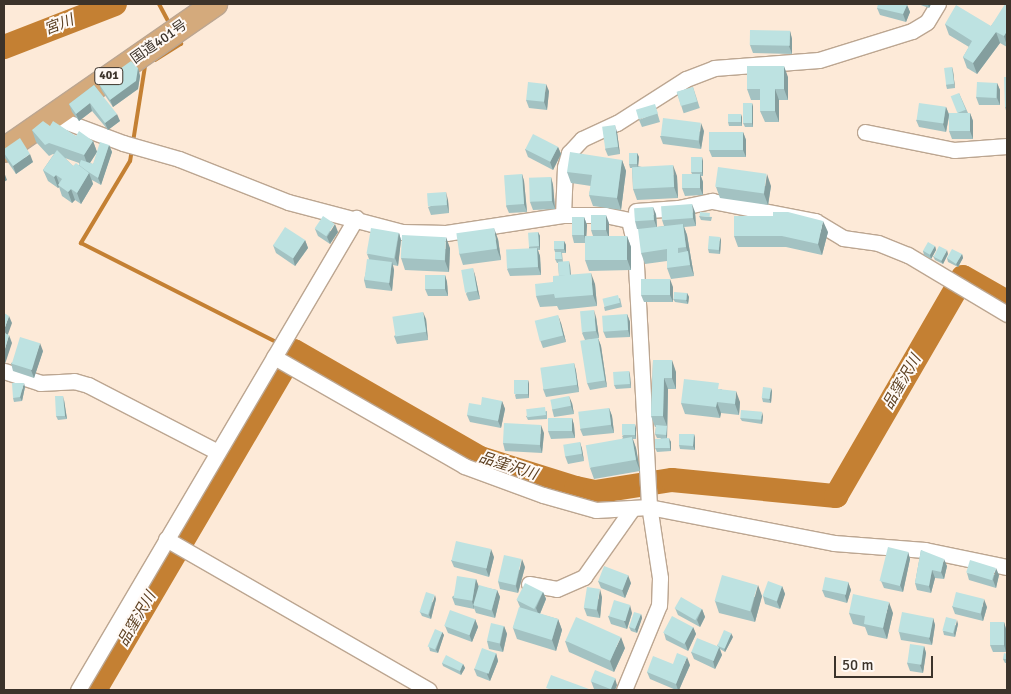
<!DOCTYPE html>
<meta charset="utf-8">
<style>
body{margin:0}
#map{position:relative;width:1011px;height:694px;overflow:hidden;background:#fdead8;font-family:Signika,"Noto Sans JP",sans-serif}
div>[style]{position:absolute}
.stream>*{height:4px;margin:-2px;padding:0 2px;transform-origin:2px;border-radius:2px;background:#c48033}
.river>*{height:24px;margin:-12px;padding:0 12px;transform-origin:12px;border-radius:12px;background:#c48033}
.roads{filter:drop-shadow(1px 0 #bca691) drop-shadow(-1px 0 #bca691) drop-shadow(0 1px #bca691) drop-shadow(0 -1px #bca691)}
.minor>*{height:15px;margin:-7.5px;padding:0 7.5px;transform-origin:7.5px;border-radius:7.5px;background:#fff}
.trunk>*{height:24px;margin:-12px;padding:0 12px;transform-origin:12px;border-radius:12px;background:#d4aa7c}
.wall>*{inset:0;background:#a3c2c2;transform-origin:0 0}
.shaded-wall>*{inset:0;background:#849e9e}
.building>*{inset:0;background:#bde2e1;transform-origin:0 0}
span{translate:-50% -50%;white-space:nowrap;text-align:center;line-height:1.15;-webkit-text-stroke:4px #fffaf6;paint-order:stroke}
.shield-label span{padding:1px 4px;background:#fffaf6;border:1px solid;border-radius:4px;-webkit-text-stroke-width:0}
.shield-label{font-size:12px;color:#3c332a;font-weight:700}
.street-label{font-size:14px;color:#3c332a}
.water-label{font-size:15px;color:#5b3e1f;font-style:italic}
.frame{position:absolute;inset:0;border:5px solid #3c332a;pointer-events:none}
.scale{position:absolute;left:834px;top:656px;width:99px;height:22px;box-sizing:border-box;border:2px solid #3c332a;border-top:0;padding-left:6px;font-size:15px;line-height:18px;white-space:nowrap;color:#3c332a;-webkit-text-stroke:4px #fffaf6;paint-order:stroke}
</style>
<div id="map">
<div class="stream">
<div style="left:159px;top:4px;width:24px;rotate:62deg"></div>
<div style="left:155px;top:60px;width:31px;rotate:-32deg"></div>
<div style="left:181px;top:44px;width:5px;rotate:-127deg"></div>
<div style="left:133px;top:142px;width:77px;rotate:-81deg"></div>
<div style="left:132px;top:149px;width:12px;rotate:99deg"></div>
<div style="left:130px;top:161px;width:96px;rotate:120.9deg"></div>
<div style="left:81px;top:243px;width:221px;rotate:26.9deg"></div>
<div style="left:285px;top:346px;width:10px;rotate:29deg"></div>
</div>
<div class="river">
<div style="left:4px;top:47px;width:119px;rotate:-21.2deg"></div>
<div style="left:95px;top:690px;width:393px;rotate:-59.6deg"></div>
<div style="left:294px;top:351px;width:215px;rotate:29.9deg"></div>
<div style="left:480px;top:458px;width:101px;rotate:17.4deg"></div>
<div style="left:576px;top:488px;width:19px;rotate:12deg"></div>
<div style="left:595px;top:492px;width:78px;rotate:-8.9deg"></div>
<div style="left:672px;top:480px;width:165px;rotate:5.6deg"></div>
<div style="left:836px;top:496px;width:253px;rotate:-59.9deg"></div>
<div style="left:963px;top:277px;width:51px;rotate:29.6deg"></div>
</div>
<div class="roads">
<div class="minor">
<div style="left:51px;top:116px;width:77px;rotate:20.6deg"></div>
<div style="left:123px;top:143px;width:58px;rotate:15.9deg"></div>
<div style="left:179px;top:159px;width:117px;rotate:21.5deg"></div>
<div style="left:288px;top:202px;width:118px;rotate:14.7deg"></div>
<div style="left:402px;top:232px;width:44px;rotate:1.3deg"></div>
<div style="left:446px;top:233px;width:118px;rotate:-8.7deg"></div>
<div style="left:563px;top:215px;width:42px"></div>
<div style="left:605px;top:215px;width:25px;rotate:12deg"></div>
<div style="left:629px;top:220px;width:28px;rotate:77deg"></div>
<div style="left:635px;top:247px;width:258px;rotate:86.9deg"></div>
<div style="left:649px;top:505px;width:74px;rotate:81.4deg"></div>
<div style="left:660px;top:578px;width:27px;rotate:92deg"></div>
<div style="left:659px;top:605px;width:92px;rotate:112.4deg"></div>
<div style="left:865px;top:132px;width:91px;rotate:11.4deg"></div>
<div style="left:954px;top:150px;width:53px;rotate:-4.3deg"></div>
<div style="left:636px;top:211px;width:42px;rotate:-4.1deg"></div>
<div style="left:678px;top:208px;width:35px;rotate:-12deg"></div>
<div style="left:712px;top:201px;width:105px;rotate:11deg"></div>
<div style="left:815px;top:221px;width:33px;rotate:31deg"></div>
<div style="left:843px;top:238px;width:35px;rotate:8deg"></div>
<div style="left:878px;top:243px;width:32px;rotate:22deg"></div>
<div style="left:908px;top:255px;width:115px;rotate:30.8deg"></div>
<div style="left:563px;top:215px;width:48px;rotate:-87.6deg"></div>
<div style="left:565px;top:167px;width:15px;rotate:-74deg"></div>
<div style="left:569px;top:153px;width:19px;rotate:-47deg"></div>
<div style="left:582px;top:139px;width:38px;rotate:-25deg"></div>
<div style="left:617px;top:123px;width:82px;rotate:-32.5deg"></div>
<div style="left:686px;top:79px;width:30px;rotate:-21deg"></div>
<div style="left:714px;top:68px;width:105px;rotate:-4.4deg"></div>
<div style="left:819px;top:60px;width:97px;rotate:-17.3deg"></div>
<div style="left:912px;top:31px;width:17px;rotate:-31deg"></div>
<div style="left:927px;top:22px;width:21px;rotate:-59deg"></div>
<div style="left:274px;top:357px;width:219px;rotate:29.8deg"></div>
<div style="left:464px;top:466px;width:84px;rotate:20.2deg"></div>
<div style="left:543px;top:495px;width:55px;rotate:15.8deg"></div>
<div style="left:596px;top:510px;width:53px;rotate:-3.2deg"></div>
<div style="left:649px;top:507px;width:188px;rotate:11deg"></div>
<div style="left:834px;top:543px;width:91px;rotate:4.4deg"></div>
<div style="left:925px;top:550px;width:84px;rotate:11.7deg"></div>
<div style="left:4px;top:371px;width:38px;rotate:18deg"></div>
<div style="left:40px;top:383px;width:34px;rotate:-3deg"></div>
<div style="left:74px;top:381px;width:15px;rotate:16deg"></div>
<div style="left:88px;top:385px;width:146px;rotate:27.3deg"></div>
<div style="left:166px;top:539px;width:303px;rotate:29.9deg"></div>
<div style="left:529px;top:584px;width:28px;rotate:10deg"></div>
<div style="left:557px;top:589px;width:30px;rotate:-24deg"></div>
<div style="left:584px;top:577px;width:83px;rotate:-54.8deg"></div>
<div style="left:78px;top:690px;width:548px;rotate:-59.5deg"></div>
</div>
<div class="trunk">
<div style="left:4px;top:150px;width:257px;rotate:-34.7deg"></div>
</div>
</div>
<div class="wall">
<div style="clip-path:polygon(918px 4px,931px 4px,929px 8px)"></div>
<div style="clip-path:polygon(907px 5px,910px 12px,906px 22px,880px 15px,877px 8px)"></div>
<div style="clip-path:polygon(1007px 5px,1007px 47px,1000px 43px,977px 74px,967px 68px,963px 57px,969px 47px,949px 35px,945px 24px,991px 26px)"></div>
<div style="clip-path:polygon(790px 31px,792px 39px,792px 54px,753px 53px,750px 45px)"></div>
<div style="clip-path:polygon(952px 67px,953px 71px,955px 88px,947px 89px,946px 85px)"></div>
<div style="clip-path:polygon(138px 68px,140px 76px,138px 89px,113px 107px,102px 91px,99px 84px)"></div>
<div style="clip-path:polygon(788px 77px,788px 100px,779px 100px,779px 122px,765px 122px,760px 111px,760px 100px,751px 100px,747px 89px)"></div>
<div style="clip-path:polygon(1007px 77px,1007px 114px,1005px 107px)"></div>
<div style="clip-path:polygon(997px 83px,1000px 90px,1000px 105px,979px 105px,976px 97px)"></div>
<div style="clip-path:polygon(94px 85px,120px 121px,108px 130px,92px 111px,79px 121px,72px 112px,69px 104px)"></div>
<div style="left:693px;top:87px;width:22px;height:17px;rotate:72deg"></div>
<div style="clip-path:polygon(549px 91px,547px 110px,529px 108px,526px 100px)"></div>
<div style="clip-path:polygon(959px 93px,968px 113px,970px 113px,973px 121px,973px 139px,952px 139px,949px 131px,949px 117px,946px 132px,919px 127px,916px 120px,946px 107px,949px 114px,958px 113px)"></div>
<div style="clip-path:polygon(752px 103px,753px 107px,753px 127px,745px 127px,743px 123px)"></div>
<div style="clip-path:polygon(657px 112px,660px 122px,642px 127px,639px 120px)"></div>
<div style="clip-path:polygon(742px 117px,742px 126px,729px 126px,728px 122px)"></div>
<div style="clip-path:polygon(evenodd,50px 126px,76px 136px,93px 141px,97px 152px,90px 163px,93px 164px,109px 145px,112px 152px,101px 185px,92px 180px,93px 184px,81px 204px,75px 200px,72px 203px,62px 196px,59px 187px,58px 188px,48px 181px,43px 170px,54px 154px,53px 154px,49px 156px,36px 142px,32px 130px,50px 126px,65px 158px,79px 163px,79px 165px,73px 166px,65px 158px)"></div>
<div style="clip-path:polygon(704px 131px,701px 149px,663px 144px,660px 136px)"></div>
<div style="clip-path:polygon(617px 132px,620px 154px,608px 156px,605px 149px)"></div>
<div style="clip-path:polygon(743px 132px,746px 140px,746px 157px,712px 157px,709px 150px)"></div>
<div style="clip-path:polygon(558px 147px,561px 154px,553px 170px,528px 157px,525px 149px)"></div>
<div style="clip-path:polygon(4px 149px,33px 162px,16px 174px,5px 158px,4px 155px)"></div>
<div style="clip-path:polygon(637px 153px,639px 157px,638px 166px,677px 176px,678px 198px,637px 200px,633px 189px,632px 168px,630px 168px,629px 164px)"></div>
<div style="clip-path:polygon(622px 160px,626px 171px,621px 210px,593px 206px,589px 195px,591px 186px,571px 183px,567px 172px)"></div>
<div style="clip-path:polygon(703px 161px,703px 176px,701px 176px,703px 182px,703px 195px,685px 196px,682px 188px,692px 174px,691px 172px)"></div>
<div style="clip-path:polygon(522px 174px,524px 181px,527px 212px,509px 213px,506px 206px)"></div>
<div style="clip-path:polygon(551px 177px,553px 185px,555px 209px,533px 210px,530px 202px)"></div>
<div style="clip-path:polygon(771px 186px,768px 205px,720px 198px,716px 187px)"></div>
<div style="clip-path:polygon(448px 200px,449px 213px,431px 215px,428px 207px)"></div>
<div style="clip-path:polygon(695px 212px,696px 226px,684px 227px,687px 235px,694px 276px,671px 279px,667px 268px,667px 261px,645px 264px,641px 253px,643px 229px,637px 229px,635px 221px,656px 214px,657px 227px,664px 226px,662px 220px)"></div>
<div style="clip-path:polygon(699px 216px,712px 217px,711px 221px,701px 220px)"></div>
<div style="clip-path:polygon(584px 217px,587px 225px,586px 236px,593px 236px,591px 230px,609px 223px,609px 236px,627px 236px,631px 247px,631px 270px,589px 271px,585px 260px,585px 243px,574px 243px,572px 235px)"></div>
<div style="clip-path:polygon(315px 229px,338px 232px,330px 244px,318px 236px)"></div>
<div style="clip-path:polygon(538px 232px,540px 236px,540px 250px,538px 250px,540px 256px,541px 275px,510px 276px,507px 269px,529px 249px,529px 247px)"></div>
<div style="clip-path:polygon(828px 232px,822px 255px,786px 247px,738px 247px,734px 236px)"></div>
<div style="clip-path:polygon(399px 233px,401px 240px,398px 266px,393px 265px,394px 270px,392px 291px,366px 288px,364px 280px,369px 259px,367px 254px)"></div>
<div style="clip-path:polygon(498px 239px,501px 260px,463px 265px,459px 253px)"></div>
<div style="clip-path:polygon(305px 240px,308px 248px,295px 266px,276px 253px,273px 245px)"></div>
<div style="clip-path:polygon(721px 240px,720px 254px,709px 253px,708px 249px)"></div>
<div style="clip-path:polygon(564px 241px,566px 245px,566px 253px,562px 253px,563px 262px,570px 265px,571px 275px,595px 284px,597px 306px,559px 310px,557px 306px,540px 307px,536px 296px,553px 282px,559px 276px,558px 263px,557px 263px,555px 259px,555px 252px,554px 249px)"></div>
<div style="clip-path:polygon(935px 246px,936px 250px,931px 259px,924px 255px,923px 251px)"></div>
<div style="clip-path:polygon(450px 248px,449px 272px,405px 270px,401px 258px)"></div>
<div style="clip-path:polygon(948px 254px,943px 264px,935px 260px,933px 256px)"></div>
<div style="clip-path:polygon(962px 254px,963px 258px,958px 267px,948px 262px,947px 258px)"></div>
<div style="clip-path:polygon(445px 275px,447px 282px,448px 296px,428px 296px,425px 289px)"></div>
<div style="clip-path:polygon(475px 275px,480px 299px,469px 301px,466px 294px)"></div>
<div style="clip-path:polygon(673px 287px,673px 302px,644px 302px,641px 295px)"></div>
<div style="clip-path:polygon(687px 293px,689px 297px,688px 304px,675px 302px,673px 299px)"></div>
<div style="clip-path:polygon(620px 298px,622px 307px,605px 311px,604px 307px)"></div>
<div style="clip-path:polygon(627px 314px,630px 322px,630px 337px,606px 338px,603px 331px)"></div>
<div style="clip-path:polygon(596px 317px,599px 338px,598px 338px,601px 346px,607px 387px,590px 390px,587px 383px,597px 339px,585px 340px,582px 333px)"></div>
<div style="clip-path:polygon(426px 319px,428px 340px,397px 344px,394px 336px)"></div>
<div style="clip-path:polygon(561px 323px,566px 342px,543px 348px,540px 340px)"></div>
<div style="clip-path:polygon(43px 351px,34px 378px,13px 371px,11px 363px)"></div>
<div style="clip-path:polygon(653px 360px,676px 372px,676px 389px,668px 389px,667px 438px,671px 442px,671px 451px,657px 452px,655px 448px,661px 438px,657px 438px,655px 434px,656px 427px,655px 427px,651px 416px)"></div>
<div style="clip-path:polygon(574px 363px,576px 371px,579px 392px,546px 397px,543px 389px)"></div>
<div style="clip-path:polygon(629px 371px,630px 375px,631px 388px,616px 389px,614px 385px)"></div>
<div style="clip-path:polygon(528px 380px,529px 384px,529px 398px,516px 399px,515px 395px)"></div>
<div style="clip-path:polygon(25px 387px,22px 401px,14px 402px,13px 398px)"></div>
<div style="clip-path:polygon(721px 389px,740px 402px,739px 415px,721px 413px,720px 418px,685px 414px,681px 403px)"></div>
<div style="clip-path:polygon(772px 391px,771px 403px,763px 402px,762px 398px)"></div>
<div style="clip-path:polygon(64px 400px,67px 419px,58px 420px,56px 416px)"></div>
<div style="clip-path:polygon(502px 401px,505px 409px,501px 428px,470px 422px,467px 415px,481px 405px)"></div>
<div style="clip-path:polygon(572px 403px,574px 414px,554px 417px,552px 409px)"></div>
<div style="clip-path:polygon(609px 408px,612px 416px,614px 433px,583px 436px,580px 429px)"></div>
<div style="clip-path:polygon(547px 411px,547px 419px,528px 420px,526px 416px)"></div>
<div style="clip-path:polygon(763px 416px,762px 424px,742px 421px,740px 418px)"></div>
<div style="clip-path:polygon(572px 418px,574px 425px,575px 438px,551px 439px,548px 431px)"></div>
<div style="clip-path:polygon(636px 428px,636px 439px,633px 439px,636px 448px,640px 471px,594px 479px,590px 468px,623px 438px,622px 436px)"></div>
<div style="clip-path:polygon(544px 433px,542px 453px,505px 451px,503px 443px)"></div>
<div style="clip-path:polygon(694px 434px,695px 438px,695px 450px,680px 449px,679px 445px)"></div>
<div style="clip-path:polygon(580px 442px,582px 449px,584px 461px,568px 464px,565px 456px)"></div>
<div style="clip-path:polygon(921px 550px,947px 566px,944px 579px,935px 578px,931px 593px,917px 590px,915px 583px)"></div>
<div style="clip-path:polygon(908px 552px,910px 559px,903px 592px,884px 588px,881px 581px)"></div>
<div style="clip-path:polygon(494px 557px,489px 577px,454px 567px,451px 560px)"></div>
<div style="clip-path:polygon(525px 567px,518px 593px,500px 589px,498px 581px)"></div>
<div style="clip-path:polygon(967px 573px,999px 575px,996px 588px,969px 580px)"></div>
<div style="clip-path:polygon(476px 579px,478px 586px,497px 590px,500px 597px,495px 618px,476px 613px,474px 608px,474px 609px,455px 605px,452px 597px)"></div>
<div style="clip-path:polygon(598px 581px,631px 583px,625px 598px,601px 588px)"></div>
<div style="clip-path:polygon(848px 582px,851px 590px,847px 603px,825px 597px,822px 590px)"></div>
<div style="clip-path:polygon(782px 586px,785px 594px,780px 609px,765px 604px,763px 596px)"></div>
<div style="clip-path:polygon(543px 592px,546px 599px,540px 614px,558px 619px,562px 630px,556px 651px,517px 639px,513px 628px,520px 607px,517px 600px)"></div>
<div style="clip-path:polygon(762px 596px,755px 622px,719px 613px,715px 601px)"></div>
<div style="clip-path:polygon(602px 597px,600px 618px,587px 616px,584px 608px)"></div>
<div style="clip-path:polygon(436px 599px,431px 619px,422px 616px,420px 612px)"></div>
<div style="clip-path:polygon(952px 606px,987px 607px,983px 621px,955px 614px)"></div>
<div style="clip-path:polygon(675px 608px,702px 609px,705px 617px,700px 627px,678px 615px)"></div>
<div style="clip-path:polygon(632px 613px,627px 629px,611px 624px,608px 616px)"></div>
<div style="clip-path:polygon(849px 613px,893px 613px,887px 639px,868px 635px,865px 627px,853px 624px)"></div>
<div style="clip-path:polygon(641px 614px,642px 618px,637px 633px,631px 631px,629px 627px)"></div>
<div style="clip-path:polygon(933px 618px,935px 625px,932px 645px,901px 640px,899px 632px)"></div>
<div style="clip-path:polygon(475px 619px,478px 627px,472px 642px,448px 633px,445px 626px)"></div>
<div style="clip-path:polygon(1004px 622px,1006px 629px,1006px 652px,993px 652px,990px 645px)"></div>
<div style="clip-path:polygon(958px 624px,955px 637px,944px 635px,943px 631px)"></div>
<div style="clip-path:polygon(504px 626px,507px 634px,503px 652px,489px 649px,487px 641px)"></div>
<div style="clip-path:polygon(693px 627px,696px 634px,688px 651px,666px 640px,664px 633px)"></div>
<div style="clip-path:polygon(442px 632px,444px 635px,438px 653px,430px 651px,429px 647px)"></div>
<div style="clip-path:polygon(733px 637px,725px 652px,720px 649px,722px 655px,715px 669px,694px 659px,691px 652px,718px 647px,717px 645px)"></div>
<div style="clip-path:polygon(565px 641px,625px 648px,614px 672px,569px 652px)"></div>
<div style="clip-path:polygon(924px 646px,926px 653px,923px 673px,910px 671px,907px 663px)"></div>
<div style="clip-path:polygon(496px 653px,498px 661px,490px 681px,477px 676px,474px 669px)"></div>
<div style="clip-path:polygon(1007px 654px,1007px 663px,1005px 663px,1003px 659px)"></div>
<div style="clip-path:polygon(442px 663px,463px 664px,465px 668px,461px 675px,443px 666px)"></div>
<div style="clip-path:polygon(673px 664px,690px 665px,679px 690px,676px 690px,650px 679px,647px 672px)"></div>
<div style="clip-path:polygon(591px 681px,617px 685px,615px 690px,598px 690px,594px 689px)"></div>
</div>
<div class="shaded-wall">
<div style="clip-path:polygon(928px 4px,931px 4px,929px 8px)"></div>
<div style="clip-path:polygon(907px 5px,910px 12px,906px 22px,903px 14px)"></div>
<div style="clip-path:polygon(790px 31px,792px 39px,792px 54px,789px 46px)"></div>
<div style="clip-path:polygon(1007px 31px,1007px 46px,1004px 36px)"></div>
<div style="clip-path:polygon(996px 32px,1000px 43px,977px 74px,973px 63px)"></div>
<div style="clip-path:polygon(784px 66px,788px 77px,788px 100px,784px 89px)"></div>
<div style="clip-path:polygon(952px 67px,953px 71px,955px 88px,954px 84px)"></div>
<div style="clip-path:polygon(138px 68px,140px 76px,138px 89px,113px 107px,110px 100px)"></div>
<div style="clip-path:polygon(997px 83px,1000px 90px,1000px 105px,997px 98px)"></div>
<div style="clip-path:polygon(546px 84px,549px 91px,547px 110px,544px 102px)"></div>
<div style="clip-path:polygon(775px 89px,779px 100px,779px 122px,775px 111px)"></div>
<div style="clip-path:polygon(90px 103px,92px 111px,79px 121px,76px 114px)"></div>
<div style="clip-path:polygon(752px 103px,753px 107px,753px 127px,752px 123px)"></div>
<div style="clip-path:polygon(946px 107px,949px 115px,946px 132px,943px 124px)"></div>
<div style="clip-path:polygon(970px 113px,973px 121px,973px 139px,970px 131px)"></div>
<div style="clip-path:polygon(117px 114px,120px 121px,108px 130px,105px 123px)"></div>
<div style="clip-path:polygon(741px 114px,742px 117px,742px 126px,741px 122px)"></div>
<div style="clip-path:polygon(701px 123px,704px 131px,701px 149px,699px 142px)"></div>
<div style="clip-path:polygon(615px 125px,617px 132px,620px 154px,618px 147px)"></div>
<div style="clip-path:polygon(743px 132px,746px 140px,746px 157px,743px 150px)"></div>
<div style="clip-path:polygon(93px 141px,97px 152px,88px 166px,84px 155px)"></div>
<div style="clip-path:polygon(109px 145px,112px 152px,101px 185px,98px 178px)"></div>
<div style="clip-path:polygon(558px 147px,561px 154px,553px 170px,550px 162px)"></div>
<div style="clip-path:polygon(637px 153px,639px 157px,638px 168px,637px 164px)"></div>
<div style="clip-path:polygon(30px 154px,33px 162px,16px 174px,13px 166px)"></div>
<div style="clip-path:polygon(702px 157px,703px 161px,703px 176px,702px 172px)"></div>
<div style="clip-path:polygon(622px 160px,626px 171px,621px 210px,617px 198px)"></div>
<div style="clip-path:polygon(673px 165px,677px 176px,678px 198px,674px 187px)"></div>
<div style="clip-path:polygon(4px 172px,7px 180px,4px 182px)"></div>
<div style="clip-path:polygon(89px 173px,93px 184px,81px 204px,77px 193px)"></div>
<div style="clip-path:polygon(522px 174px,524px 181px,527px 212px,524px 204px)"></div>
<div style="clip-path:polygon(700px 174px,703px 182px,703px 195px,700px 188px)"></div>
<div style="clip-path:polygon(767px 174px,771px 186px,768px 205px,764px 194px)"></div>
<div style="clip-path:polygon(56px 175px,60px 186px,58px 185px,59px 187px,58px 188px,54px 177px)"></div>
<div style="clip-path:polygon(551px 177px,553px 185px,555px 209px,552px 201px)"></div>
<div style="clip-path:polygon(71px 189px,75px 200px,72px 203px,68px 192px)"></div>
<div style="clip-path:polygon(446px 192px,448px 200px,449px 213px,447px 205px)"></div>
<div style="clip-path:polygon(692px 204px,695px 212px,696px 226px,693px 218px)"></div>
<div style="clip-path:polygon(653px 207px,656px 214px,657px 228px,654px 220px)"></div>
<div style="clip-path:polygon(606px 215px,609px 223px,609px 238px,606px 230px)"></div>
<div style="clip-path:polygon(584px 217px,587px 225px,586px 243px,584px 235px)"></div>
<div style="clip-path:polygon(823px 221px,828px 232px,822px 255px,818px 244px)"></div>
<div style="clip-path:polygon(335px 224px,338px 232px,330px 244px,327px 237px)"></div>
<div style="clip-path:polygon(683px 224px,687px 235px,694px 276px,690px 265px,688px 253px,686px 247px)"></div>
<div style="clip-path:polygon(494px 228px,498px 239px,501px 260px,497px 249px)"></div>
<div style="clip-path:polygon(538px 232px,540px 236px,540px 250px,539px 246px)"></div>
<div style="clip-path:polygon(399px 233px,401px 240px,398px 266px,395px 258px)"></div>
<div style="clip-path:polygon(627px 236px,631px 247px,631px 270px,627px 259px)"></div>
<div style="clip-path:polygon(446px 237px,450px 248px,449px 272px,445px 261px)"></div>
<div style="clip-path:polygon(720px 237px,721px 240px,720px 254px,719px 250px)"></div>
<div style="clip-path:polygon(305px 240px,308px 248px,295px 266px,293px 258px)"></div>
<div style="clip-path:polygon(564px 241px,566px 245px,566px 253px,564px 249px)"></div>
<div style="clip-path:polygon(935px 246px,936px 250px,931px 259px,930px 255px)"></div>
<div style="clip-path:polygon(537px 248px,540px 256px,541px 275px,538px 267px)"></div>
<div style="clip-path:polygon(947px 250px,948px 254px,943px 264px,941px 261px)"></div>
<div style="clip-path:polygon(962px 254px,963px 258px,958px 267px,956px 264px)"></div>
<div style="clip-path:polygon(569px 261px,570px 265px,571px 281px,570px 277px)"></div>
<div style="clip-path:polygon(392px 262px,394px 270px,392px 291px,389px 284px)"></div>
<div style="clip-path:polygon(473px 268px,475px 275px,480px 299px,477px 291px)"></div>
<div style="clip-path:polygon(591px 273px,595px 284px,597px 306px,593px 295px)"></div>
<div style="clip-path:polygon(445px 275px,447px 282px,448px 296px,445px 289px)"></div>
<div style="clip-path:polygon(670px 279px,673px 287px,673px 302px,670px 295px)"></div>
<div style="clip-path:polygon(687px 293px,689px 297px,688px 304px,686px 300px)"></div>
<div style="clip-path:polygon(594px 310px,596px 317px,599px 338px,596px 331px)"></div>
<div style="clip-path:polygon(423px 312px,426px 319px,428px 340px,426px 332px)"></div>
<div style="clip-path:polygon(627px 314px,630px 322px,630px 337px,628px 330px)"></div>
<div style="clip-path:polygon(558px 315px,561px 323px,566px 342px,563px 335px)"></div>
<div style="clip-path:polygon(9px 316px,12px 323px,7px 337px,4px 330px)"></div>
<div style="clip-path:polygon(9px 335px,12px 343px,4px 367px,4px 352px)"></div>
<div style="clip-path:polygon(598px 338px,601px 346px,607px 387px,605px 380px)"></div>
<div style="clip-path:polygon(40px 343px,43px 351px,34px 378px,31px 370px)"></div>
<div style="clip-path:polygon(672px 360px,676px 372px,676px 389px,672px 378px)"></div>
<div style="clip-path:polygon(574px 363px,576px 371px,579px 392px,577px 385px)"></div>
<div style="clip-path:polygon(629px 371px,630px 375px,631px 388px,630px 384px)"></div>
<div style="clip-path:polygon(664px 378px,668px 389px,667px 439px,666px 435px,667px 426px,663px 416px)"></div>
<div style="clip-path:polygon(528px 380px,529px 384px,529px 398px,528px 394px)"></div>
<div style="clip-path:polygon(24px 383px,25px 387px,22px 401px,20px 397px)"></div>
<div style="clip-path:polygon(771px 388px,772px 391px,771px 403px,769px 399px)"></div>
<div style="clip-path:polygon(736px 391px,740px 402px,739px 415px,735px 404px)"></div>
<div style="clip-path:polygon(63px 396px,64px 400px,67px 419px,65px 416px)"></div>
<div style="clip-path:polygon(569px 396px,572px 403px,574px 414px,571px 406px)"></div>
<div style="clip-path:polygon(502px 401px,505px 409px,501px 428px,498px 421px)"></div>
<div style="clip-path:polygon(717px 402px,721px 413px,720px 418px,716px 407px)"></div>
<div style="clip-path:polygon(609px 408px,612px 416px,614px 433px,611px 425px)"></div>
<div style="clip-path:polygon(762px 412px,763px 416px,762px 424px,761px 420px)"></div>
<div style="clip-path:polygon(572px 418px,574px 425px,575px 438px,572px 431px)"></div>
<div style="clip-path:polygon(635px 424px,636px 428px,636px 439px,635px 435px)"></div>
<div style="clip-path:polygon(541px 425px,544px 433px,542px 453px,540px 446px)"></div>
<div style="clip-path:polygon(694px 434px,695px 438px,695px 450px,693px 446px)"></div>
<div style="clip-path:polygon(632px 437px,636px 448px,640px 471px,636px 460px)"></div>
<div style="clip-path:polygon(669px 438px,671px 442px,671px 451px,670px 448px)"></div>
<div style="clip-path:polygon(580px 442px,582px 449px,584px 461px,582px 454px)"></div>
<div style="clip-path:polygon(491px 549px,494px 557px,489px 577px,486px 569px)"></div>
<div style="clip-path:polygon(908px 552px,910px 559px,903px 592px,900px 585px)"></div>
<div style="clip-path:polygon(522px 559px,525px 567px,518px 593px,516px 586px)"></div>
<div style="clip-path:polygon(944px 559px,947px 566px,944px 579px,941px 572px)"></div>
<div style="clip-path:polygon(996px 568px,999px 575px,996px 588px,993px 580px)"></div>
<div style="clip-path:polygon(932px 570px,935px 578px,931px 593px,929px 586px)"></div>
<div style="clip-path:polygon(628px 575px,631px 583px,625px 598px,622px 590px)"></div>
<div style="clip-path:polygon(476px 579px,479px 587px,474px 605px,474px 609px,472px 601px)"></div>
<div style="clip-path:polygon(848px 582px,851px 590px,847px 603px,845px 596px)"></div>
<div style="clip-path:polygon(758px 585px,762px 596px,755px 622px,751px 611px)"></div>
<div style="clip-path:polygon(782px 586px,785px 594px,780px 609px,777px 602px)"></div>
<div style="clip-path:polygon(600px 589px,602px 597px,600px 618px,597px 610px)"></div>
<div style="clip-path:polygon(497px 590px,500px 597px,495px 618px,492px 610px)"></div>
<div style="clip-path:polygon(543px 592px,546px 599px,539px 616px,536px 608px)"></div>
<div style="clip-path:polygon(435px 595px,436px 599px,431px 619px,429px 615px)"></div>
<div style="clip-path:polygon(984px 599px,987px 607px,983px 621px,981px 614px)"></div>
<div style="clip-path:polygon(889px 602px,893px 613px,887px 639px,883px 628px)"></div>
<div style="clip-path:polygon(630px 605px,632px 613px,627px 629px,624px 621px)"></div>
<div style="clip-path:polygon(702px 609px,705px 617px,700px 627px,697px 620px)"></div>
<div style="clip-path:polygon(641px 614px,642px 618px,637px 633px,635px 629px)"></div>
<div style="clip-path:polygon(933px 618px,935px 625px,932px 645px,929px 638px)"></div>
<div style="clip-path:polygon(475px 619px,478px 627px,472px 642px,469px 634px)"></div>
<div style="clip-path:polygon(558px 619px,562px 630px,556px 651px,552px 640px)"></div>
<div style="clip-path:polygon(957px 620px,958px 624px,955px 637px,954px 633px)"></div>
<div style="clip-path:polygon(1004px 622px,1006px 629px,1006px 652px,1004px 645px)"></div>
<div style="clip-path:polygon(504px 626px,507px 634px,503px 652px,500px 645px)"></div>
<div style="clip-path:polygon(693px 627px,696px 634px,688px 651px,685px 643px)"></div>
<div style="clip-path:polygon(442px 632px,444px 635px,438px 653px,436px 650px)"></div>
<div style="clip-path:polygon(731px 633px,733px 637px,725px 652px,724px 648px)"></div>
<div style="clip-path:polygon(621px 637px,625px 648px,614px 672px,610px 661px)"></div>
<div style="clip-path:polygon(924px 646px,926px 653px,923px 673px,920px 665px)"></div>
<div style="clip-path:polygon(719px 647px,722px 655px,715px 669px,713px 661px)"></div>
<div style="clip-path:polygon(496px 653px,498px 661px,490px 681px,487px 674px)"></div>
<div style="clip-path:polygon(687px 657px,690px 665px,679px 690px,678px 690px,676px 684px)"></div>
<div style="clip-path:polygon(463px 664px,465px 668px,461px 675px,460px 671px)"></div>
<div style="clip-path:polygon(615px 678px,617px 685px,615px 690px,611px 690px,610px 689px)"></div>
</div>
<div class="building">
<div style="clip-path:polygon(878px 4px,904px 4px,907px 5px,903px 14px,877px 8px)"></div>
<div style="clip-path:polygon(1005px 4px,1007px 5px,1007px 31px,1004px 36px,996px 32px,973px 63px,963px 57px,972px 41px,945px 24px,956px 5px,991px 26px)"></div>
<div style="left:750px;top:30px;width:40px;height:15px;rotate:1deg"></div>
<div style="clip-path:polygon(131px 61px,138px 68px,136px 81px,110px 100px,99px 84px)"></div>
<div style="clip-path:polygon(747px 66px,784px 66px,784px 89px,775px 89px,775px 111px,760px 111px,760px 89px,747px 89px)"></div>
<div style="left:952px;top:67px;width:17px;height:8px;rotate:83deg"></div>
<div style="clip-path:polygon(1004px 77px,1007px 77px,1007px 107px,1005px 107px)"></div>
<div style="left:528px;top:82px;width:18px;height:18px;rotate:6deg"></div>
<div style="left:977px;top:82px;width:20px;height:15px;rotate:3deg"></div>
<div style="clip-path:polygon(94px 85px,117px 114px,105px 123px,90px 103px,76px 114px,69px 104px)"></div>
<div style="left:693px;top:87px;width:15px;height:17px;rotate:74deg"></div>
<div style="left:959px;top:93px;width:18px;height:9px;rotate:68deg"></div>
<div style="left:743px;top:103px;width:9px;height:20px"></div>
<div style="left:919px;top:103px;width:27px;height:17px;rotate:8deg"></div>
<div style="left:655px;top:104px;width:10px;height:20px;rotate:73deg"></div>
<div style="left:949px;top:113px;width:21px;height:18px"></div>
<div style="left:728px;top:114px;width:13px;height:8px"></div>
<div style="left:663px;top:118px;width:38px;height:18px;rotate:7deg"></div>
<div style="clip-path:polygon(43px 121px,50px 126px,53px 121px,76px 136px,79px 131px,93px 141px,84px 155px,49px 143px,45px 145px,32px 130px)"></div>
<div style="left:615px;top:125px;width:22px;height:13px;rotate:82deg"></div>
<div style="left:709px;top:132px;width:34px;height:18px"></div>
<div style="left:533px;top:134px;width:28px;height:17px;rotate:27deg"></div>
<div style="clip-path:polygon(20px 138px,30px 154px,13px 166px,4px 153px,4px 149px)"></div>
<div style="clip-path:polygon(100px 142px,109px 145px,98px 178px,87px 171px,79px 165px,81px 160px,93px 164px)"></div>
<div style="clip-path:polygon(57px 150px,73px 166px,76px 163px,89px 173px,77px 193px,71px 189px,68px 192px,58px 185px,62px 179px,56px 175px,54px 177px,43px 170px)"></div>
<div style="clip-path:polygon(570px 152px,622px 160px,617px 198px,589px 195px,592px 175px,567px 172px)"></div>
<div style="left:629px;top:153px;width:8px;height:11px"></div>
<div style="left:691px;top:157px;width:11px;height:15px"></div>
<div style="left:673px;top:165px;width:22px;height:41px;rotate:87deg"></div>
<div style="left:718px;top:167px;width:49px;height:20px;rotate:8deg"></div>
<div style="left:522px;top:174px;width:30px;height:18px;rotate:86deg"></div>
<div style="left:682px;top:174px;width:18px;height:14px"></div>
<div style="left:551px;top:177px;width:24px;height:22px;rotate:88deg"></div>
<div style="left:446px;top:192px;width:13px;height:19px;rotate:86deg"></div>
<div style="left:692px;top:204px;width:14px;height:31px;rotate:86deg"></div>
<div style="left:653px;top:207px;width:13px;height:19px;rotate:86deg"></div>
<div style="left:700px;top:212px;width:10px;height:4px;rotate:6deg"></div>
<div style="clip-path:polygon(773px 212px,788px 212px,823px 221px,818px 244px,782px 236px,734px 236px,734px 216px,773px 216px)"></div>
<div style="left:591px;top:215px;width:15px;height:15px"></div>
<div style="left:323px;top:216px;width:14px;height:15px;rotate:34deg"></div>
<div style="left:572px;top:217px;width:12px;height:18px"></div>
<div style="clip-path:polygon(683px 224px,686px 247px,678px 248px,678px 253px,688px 251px,690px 265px,667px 268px,667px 249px,641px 253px,638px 229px)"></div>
<div style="left:285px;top:227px;width:24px;height:22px;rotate:33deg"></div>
<div style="left:371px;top:228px;width:28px;height:26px;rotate:10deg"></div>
<div style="left:494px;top:228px;width:21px;height:38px;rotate:82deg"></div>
<div style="left:538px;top:232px;width:14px;height:10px;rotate:86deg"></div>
<div style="left:402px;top:235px;width:44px;height:23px;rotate:3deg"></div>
<div style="left:585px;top:236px;width:42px;height:24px"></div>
<div style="left:709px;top:236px;width:11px;height:13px;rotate:5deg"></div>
<div style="left:554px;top:241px;width:10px;height:8px"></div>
<div style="left:928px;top:242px;width:8px;height:10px;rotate:30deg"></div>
<div style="left:939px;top:246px;width:9px;height:12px;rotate:27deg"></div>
<div style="left:537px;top:248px;width:19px;height:31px;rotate:87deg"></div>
<div style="clip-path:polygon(952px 249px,962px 254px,956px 264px,947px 258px)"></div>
<div style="clip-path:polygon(555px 252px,561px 252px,562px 259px,555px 259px)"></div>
<div style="left:367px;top:259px;width:25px;height:21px;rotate:7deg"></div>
<div style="left:569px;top:261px;width:14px;height:11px;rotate:86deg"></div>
<div style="left:473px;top:268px;width:23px;height:12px;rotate:80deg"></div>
<div style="clip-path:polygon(591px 273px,593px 295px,555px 298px,554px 294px,536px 296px,535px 284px,553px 282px,553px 276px)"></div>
<div style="left:425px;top:275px;width:20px;height:14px"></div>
<div style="left:641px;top:279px;width:29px;height:16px"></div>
<div style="left:674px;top:292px;width:13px;height:7px;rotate:4deg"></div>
<div style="left:618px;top:295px;width:8px;height:16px;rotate:76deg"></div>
<div style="left:594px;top:310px;width:21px;height:14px;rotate:85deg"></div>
<div style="left:423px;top:312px;width:20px;height:31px;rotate:81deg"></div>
<div style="clip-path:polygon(4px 313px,9px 316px,4px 330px)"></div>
<div style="left:627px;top:314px;width:16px;height:25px;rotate:86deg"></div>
<div style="left:558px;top:315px;width:21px;height:24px;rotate:76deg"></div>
<div style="clip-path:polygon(4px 333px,9px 335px,4px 352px)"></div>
<div style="left:20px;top:337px;width:21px;height:28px;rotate:17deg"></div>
<div style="left:598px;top:338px;width:43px;height:18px;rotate:81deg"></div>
<div style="clip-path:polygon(653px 360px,672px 360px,672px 378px,664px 378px,663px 416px,651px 416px)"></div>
<div style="left:574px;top:363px;width:22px;height:34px;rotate:82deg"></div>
<div style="left:629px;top:371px;width:13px;height:16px;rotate:86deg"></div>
<div style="clip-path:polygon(684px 379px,719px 383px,718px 389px,736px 391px,735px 404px,717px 402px,716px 407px,681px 403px)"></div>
<div style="left:528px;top:380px;width:14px;height:14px;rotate:90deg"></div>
<div style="clip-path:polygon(12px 383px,24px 383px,20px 397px,13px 398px)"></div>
<div style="left:763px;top:387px;width:8px;height:11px;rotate:7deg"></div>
<div style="clip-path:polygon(55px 396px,63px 396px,65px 416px,56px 416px)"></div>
<div style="left:569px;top:396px;width:10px;height:19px;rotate:79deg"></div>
<div style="clip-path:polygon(482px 397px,502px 401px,498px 421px,467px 415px,469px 403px,481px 405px)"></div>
<div style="left:545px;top:407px;width:8px;height:19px;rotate:83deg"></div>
<div style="left:609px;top:408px;width:17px;height:31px;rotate:83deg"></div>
<div style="left:741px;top:410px;width:21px;height:8px;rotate:5deg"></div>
<div style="left:548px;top:418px;width:24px;height:13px"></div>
<div style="left:504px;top:423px;width:37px;height:20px;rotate:3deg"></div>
<div style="left:635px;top:424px;width:11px;height:13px;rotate:90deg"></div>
<div style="left:656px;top:425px;width:11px;height:9px;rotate:5deg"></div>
<div style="clip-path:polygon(679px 434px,694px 434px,693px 446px,679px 445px)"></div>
<div style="left:632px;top:437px;width:23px;height:47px;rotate:80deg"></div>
<div style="clip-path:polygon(669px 438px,670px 448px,655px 448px,655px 439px)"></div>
<div style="left:580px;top:442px;width:12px;height:17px;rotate:81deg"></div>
<div style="left:456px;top:541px;width:36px;height:20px;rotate:13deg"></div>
<div style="left:888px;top:547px;width:21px;height:35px;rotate:14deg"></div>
<div style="clip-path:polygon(921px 550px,944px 559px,941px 572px,932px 570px,929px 586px,915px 583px)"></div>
<div style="left:504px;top:555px;width:18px;height:27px;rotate:13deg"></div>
<div style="left:970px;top:560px;width:27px;height:13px;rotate:17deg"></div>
<div style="left:604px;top:566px;width:26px;height:16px;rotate:21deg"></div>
<div style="left:722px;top:575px;width:37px;height:27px;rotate:16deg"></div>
<div style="left:457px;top:576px;width:19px;height:22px;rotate:9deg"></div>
<div style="left:825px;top:577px;width:24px;height:13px;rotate:12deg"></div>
<div style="left:768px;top:581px;width:15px;height:16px;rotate:20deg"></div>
<div style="left:525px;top:583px;width:20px;height:19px;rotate:27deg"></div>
<div style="left:479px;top:585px;width:19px;height:21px;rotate:16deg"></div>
<div style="left:587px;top:587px;width:13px;height:21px;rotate:9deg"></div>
<div style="left:426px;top:592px;width:9px;height:21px;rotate:18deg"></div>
<div style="left:956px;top:592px;width:29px;height:15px;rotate:14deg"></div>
<div style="clip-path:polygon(853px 594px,889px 602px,883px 628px,864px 624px,865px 616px,849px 613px)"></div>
<div style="left:681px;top:597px;width:24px;height:13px;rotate:30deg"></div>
<div style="left:614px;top:600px;width:17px;height:17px;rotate:17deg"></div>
<div style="left:519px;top:607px;width:41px;height:22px;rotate:17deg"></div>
<div style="left:450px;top:610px;width:27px;height:17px;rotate:20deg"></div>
<div style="clip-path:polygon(634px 612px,641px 614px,635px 629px,629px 627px)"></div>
<div style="left:902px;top:612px;width:32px;height:20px;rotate:11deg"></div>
<div style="left:672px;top:616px;width:24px;height:19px;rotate:28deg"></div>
<div style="left:576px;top:617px;width:49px;height:26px;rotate:24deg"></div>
<div style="left:946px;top:617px;width:11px;height:14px;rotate:15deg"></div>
<div style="left:990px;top:622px;width:14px;height:23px"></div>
<div style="left:491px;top:623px;width:13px;height:18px;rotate:13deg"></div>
<div style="left:435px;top:629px;width:8px;height:19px;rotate:23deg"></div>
<div style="left:724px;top:630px;width:8px;height:17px;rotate:23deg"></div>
<div style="left:697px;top:638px;width:24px;height:15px;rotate:22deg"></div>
<div style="left:910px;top:644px;width:14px;height:19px;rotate:8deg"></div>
<div style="left:482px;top:648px;width:15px;height:22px;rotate:20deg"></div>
<div style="clip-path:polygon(677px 653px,687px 657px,676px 684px,647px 672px,653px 656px,673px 664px)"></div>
<div style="clip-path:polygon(1004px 653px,1007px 654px,1007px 659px,1003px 659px)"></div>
<div style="clip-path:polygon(446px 655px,463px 664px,460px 671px,442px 663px)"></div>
<div style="left:595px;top:670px;width:22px;height:12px;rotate:22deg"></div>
<div style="clip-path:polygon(551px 675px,589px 689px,588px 690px,552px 690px,546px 688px)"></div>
</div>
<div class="shield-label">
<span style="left:109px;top:76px">401</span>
</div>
<div class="street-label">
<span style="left:159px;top:42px;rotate:-35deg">国道401号</span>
</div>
<div class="water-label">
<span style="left:59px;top:25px;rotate:-21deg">宮川</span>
<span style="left:902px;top:382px;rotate:-60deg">品窪沢川</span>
<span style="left:508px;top:466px;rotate:18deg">品窪沢川</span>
<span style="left:137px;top:619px;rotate:-60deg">品窪沢川</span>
</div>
<div class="frame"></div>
<div class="scale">50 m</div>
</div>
